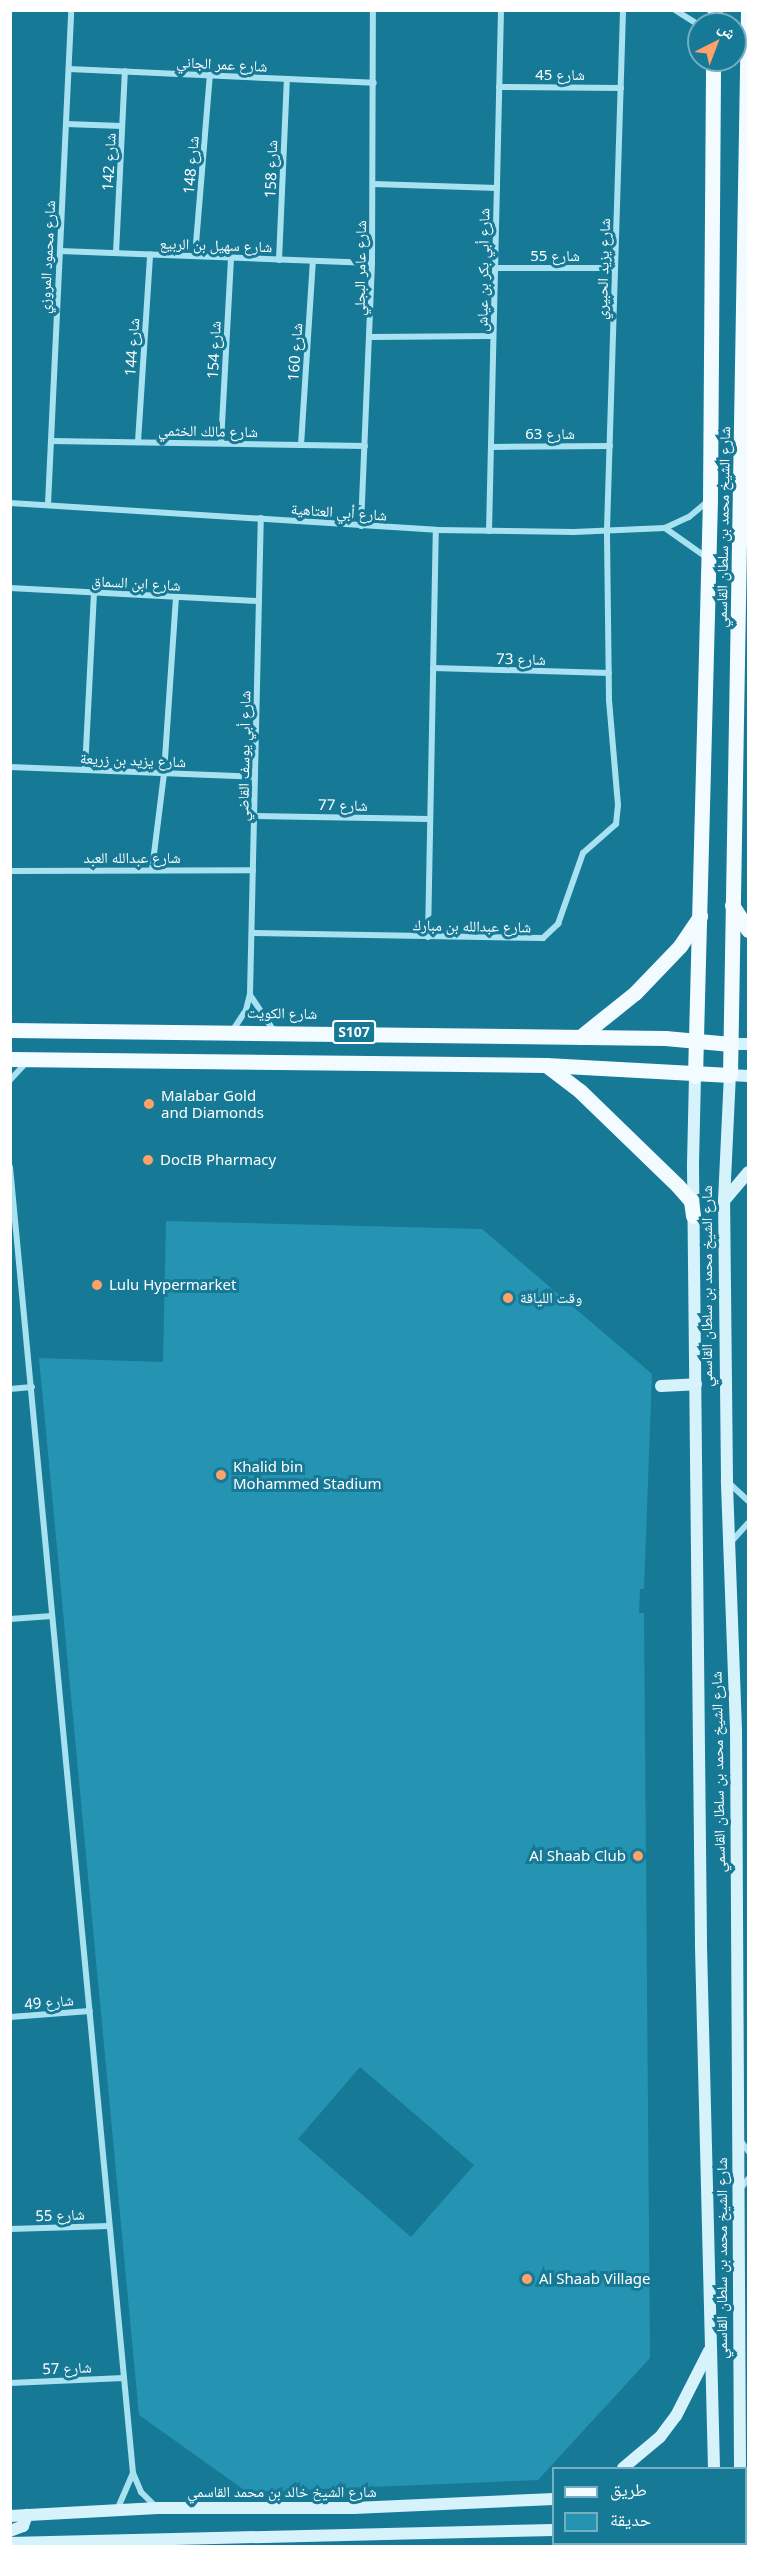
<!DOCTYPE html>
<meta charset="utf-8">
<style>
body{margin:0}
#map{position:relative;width:759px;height:2557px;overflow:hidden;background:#167996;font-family:"Noto Sans","Noto Naskh Arabic",sans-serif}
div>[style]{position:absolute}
.green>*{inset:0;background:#2594b3}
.street>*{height:6px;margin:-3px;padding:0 3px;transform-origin:3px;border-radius:3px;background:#a8e2f1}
.secondary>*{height:12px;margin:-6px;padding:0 6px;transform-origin:6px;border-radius:6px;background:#d6f3fc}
.primary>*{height:15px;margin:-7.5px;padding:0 7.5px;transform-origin:7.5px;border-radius:7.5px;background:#f2fbff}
.dots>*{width:16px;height:16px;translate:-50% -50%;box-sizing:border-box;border:3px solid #167996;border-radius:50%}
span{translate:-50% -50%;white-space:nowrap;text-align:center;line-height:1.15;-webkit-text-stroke:6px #167996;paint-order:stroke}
.shield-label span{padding:2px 4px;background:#167996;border:2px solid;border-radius:4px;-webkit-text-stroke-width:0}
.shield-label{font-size:14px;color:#fff;font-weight:700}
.street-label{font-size:15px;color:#fff}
.poi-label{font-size:15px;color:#fff}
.left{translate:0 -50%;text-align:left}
.right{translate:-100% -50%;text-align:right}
.frame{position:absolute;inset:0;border:12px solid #fff;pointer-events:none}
.legend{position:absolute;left:552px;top:2467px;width:195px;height:78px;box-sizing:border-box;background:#167996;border:2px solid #73afc0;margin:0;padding:8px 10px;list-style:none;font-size:18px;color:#fff}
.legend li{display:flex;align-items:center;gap:12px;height:30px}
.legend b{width:30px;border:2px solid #73afc0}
.north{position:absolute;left:687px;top:12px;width:60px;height:60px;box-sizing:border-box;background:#167996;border:2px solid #73afc0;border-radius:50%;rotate:42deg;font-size:16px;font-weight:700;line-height:24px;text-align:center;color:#fff}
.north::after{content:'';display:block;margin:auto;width:21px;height:27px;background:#ffa168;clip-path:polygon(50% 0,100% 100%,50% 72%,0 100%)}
</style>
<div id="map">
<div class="green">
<div style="clip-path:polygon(evenodd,166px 1221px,482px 1229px,652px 1374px,644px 1589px,640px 1589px,639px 1613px,644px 1613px,650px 2358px,538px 2480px,247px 2492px,139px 2415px,39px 1358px,163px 1362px,166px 1221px,360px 2067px,474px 2165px,411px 2237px,298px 2139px,360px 2067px)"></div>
</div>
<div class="street">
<div style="left:675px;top:10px;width:28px;rotate:32deg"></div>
<div style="left:69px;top:69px;width:305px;rotate:2.6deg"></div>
<div style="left:499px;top:87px;width:122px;rotate:0.5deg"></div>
<div style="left:66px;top:124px;width:56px;rotate:2deg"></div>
<div style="left:373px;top:184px;width:124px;rotate:1.8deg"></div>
<div style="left:60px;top:251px;width:312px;rotate:2.2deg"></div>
<div style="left:116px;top:253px;width:182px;rotate:-87.2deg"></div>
<div style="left:195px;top:256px;width:182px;rotate:-85.3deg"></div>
<div style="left:279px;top:260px;width:181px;rotate:-87.5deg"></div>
<div style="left:495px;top:268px;width:120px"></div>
<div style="left:370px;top:337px;width:123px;rotate:-0.5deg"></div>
<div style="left:51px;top:441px;width:314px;rotate:0.9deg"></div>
<div style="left:138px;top:442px;width:188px;rotate:-86.3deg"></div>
<div style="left:221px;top:443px;width:185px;rotate:-86.9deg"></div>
<div style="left:301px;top:445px;width:184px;rotate:-86.3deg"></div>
<div style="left:491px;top:447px;width:119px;rotate:-0.5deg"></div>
<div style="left:10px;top:503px;width:427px;rotate:3.6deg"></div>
<div style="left:436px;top:530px;width:138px;rotate:0.8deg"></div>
<div style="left:574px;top:532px;width:91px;rotate:-2.5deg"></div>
<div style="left:665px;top:528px;width:26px;rotate:-25deg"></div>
<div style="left:689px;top:517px;width:25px;rotate:-40deg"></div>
<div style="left:48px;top:504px;width:495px;rotate:-87.3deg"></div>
<div style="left:361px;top:526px;width:263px;rotate:-87.6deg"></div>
<div style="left:372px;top:263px;width:253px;rotate:-89.8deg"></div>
<div style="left:665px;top:528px;width:50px;rotate:35.3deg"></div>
<div style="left:489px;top:531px;width:521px;rotate:-88.68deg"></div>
<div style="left:10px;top:588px;width:249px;rotate:3deg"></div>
<div style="left:433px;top:668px;width:176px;rotate:1.6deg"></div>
<div style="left:10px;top:767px;width:245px;rotate:2.3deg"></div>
<div style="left:85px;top:770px;width:177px;rotate:-87.1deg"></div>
<div style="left:254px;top:816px;width:176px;rotate:1deg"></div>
<div style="left:152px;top:870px;width:98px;rotate:-82.9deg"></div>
<div style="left:164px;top:773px;width:176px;rotate:-86.1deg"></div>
<div style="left:10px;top:871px;width:243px;rotate:-0.2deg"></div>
<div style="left:252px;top:933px;width:291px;rotate:1deg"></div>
<div style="left:543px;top:938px;width:21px;rotate:-43deg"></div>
<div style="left:558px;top:924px;width:75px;rotate:-70.6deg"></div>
<div style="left:583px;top:853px;width:44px;rotate:-41.3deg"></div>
<div style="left:616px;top:824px;width:19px;rotate:-84deg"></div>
<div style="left:618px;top:805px;width:106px;rotate:-94.9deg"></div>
<div style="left:609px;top:699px;width:170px;rotate:-90.7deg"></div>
<div style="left:607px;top:529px;width:519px;rotate:-88.23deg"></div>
<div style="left:428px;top:937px;width:407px;rotate:-88.9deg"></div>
<div style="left:250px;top:995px;width:43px;rotate:56.3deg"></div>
<div style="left:233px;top:1030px;width:24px;rotate:-57deg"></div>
<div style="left:246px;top:1010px;width:16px;rotate:-76deg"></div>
<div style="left:250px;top:994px;width:476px;rotate:-88.7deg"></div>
<div style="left:10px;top:1080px;width:23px;rotate:-47deg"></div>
<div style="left:10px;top:1167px;width:1312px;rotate:84.62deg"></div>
<div style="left:133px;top:2473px;width:21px;rotate:67deg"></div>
<div style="left:141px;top:2492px;width:20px;rotate:45deg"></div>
<div style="left:10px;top:1389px;width:22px;rotate:-5deg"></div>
<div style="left:729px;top:1483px;width:26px;rotate:43deg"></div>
<div style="left:731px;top:1542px;width:25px;rotate:-48deg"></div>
<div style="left:10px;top:1619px;width:42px;rotate:-4.1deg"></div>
<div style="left:10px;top:2017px;width:80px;rotate:-4.3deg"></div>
<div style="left:740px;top:2140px;width:14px;rotate:54deg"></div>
<div style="left:740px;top:2189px;width:13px;rotate:-51deg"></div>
<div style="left:10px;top:2229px;width:99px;rotate:-1.7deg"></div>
<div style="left:10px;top:2383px;width:114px;rotate:-2.5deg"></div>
<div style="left:117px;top:2510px;width:40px;rotate:-66.6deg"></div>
</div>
<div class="secondary">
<div style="left:731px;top:1044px;width:17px"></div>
<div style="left:695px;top:1076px;width:90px;rotate:91.3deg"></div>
<div style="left:693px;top:1166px;width:781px;rotate:89.41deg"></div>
<div style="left:701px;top:1947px;width:521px;rotate:88.57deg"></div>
<div style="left:724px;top:1201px;width:38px;rotate:-50deg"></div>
<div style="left:661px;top:1386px;width:35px;rotate:-3deg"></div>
<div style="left:623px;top:2468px;width:48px;rotate:-40deg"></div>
<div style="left:660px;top:2437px;width:26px;rotate:-53deg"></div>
<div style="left:676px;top:2416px;width:73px;rotate:-63.1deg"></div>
<div style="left:740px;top:2468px;width:738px;rotate:-90.31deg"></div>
<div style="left:736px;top:1730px;width:250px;rotate:-92.1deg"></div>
<div style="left:727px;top:1480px;width:279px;rotate:-90.6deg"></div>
<div style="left:724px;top:1201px;width:126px;rotate:-87.3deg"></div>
<div style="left:730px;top:1075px;width:18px;rotate:3deg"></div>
<div style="left:746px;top:2495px;width:2px"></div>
<div style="left:10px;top:2516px;width:148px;rotate:-3.1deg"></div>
<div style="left:158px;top:2508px;width:196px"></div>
<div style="left:354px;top:2508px;width:200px;rotate:-2.6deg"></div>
<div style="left:746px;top:2528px;width:2px;rotate:-27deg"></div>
<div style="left:10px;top:2531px;width:14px;rotate:-21deg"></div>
<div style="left:23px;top:2526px;width:12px;rotate:-70deg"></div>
<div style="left:10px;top:2543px;width:544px;rotate:-1.37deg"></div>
<div style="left:650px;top:2544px;width:6px;rotate:18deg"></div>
<div style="left:714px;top:2544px;width:2px;rotate:90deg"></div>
<div style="left:740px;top:2546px;width:2px;rotate:-90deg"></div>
</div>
<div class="primary">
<div style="left:714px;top:24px;width:14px;rotate:-86deg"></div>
<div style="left:732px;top:905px;width:30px;rotate:57deg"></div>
<div style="left:10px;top:1030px;width:655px;rotate:0.7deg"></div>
<div style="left:665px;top:1038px;width:66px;rotate:5.2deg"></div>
<div style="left:580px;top:1037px;width:70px;rotate:-38.7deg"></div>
<div style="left:635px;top:993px;width:65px;rotate:-46.2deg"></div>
<div style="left:680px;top:946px;width:36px;rotate:-56deg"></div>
<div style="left:10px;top:1059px;width:536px;rotate:0.64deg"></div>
<div style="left:546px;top:1065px;width:184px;rotate:3.1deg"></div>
<div style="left:730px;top:1075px;width:1065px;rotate:-89.03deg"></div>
<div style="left:546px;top:1065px;width:43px;rotate:37.4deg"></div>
<div style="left:580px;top:1091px;width:136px;rotate:44.1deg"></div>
<div style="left:678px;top:1186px;width:20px;rotate:49deg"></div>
<div style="left:691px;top:1201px;width:15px;rotate:82deg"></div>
<div style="left:695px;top:1076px;width:576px;rotate:-88.51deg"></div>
<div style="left:710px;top:500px;width:440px;rotate:-89.6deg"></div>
</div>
<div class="dots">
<div style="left:149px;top:1104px;background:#ffa168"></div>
<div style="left:148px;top:1160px;background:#ffa168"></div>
<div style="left:97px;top:1285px;background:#ffa168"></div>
<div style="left:508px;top:1298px;background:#ffa168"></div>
<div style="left:221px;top:1475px;background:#ffa168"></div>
<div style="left:638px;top:1856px;background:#ffa168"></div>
<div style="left:527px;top:2279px;background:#ffa168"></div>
</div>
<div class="shield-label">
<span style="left:354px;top:1032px">S107</span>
</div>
<div class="street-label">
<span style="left:222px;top:64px;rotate:3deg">شارع عمر الجاني</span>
<span style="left:560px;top:75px">شارع 45</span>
<span style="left:109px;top:162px;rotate:-87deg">شارع 142</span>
<span style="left:191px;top:165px;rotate:-85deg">شارع 148</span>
<span style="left:271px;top:169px;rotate:-88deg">شارع 158</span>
<span style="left:216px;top:245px;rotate:2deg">شارع سهيل بن الربيع</span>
<span style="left:555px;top:256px">شارع 55</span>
<span style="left:47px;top:257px;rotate:-87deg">شارع محمود المروزي</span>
<span style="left:360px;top:268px;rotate:-89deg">شارع عامر البجلي</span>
<span style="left:603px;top:269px;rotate:-88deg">شارع يزيد الحبيري</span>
<span style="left:483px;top:270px;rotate:-89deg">شارع أبي بكر بن عياش</span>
<span style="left:132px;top:347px;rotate:-86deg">شارع 144</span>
<span style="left:214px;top:350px;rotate:-87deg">شارع 154</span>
<span style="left:295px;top:352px;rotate:-86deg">شارع 160</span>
<span style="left:208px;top:431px;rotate:1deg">شارع مالك الخثمي</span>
<span style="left:550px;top:434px">شارع 63</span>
<span style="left:339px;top:512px;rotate:4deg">شارع أبي العتاهية</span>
<span style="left:723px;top:527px;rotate:-89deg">شارع الشيخ محمد بن سلطان القاسمي</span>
<span style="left:136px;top:583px;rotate:3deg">شارع ابن السماق</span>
<span style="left:521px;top:659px;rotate:1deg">شارع 73</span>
<span style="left:244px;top:756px;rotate:-89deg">شارع أبي يوسف القاضي</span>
<span style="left:133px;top:760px;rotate:2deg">شارع يزيد بن زريعة</span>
<span style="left:343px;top:805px;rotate:1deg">شارع 77</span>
<span style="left:132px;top:858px">شارع عبدالله العبد</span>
<span style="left:472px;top:926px;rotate:1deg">شارع عبدالله بن مبارك</span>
<span style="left:282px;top:1013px;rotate:1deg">شارع الكويت</span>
<span style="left:707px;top:1286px;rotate:-90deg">شارع الشيخ محمد بن سلطان القاسمي</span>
<span style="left:718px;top:1772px;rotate:-91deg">شارع الشيخ محمد بن سلطان القاسمي</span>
<span style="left:49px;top:2002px;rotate:-5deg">شارع 49</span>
<span style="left:60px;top:2215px;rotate:-2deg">شارع 55</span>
<span style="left:722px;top:2258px;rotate:-90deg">شارع الشيخ محمد بن سلطان القاسمي</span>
<span style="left:67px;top:2368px;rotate:-2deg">شارع 57</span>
<span style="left:282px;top:2492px">شارع الشيخ خالد بن محمد القاسمي</span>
</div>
<div class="poi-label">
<span class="left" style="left:161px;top:1104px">Malabar Gold<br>and Diamonds</span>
<span class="left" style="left:160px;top:1160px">DocIB Pharmacy</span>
<span class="left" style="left:109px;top:1285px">Lulu Hypermarket</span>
<span class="left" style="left:520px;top:1298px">وقت اللياقة</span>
<span class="left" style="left:233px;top:1475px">Khalid bin<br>Mohammed Stadium</span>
<span class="right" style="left:626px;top:1856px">Al Shaab Club</span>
<span class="left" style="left:539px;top:2279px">Al Shaab Village</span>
</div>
<div class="frame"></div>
<ul class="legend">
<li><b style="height:8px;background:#f2fbff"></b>طريق</li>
<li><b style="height:16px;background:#2594b3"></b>حديقة</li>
</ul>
<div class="north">ش</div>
</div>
